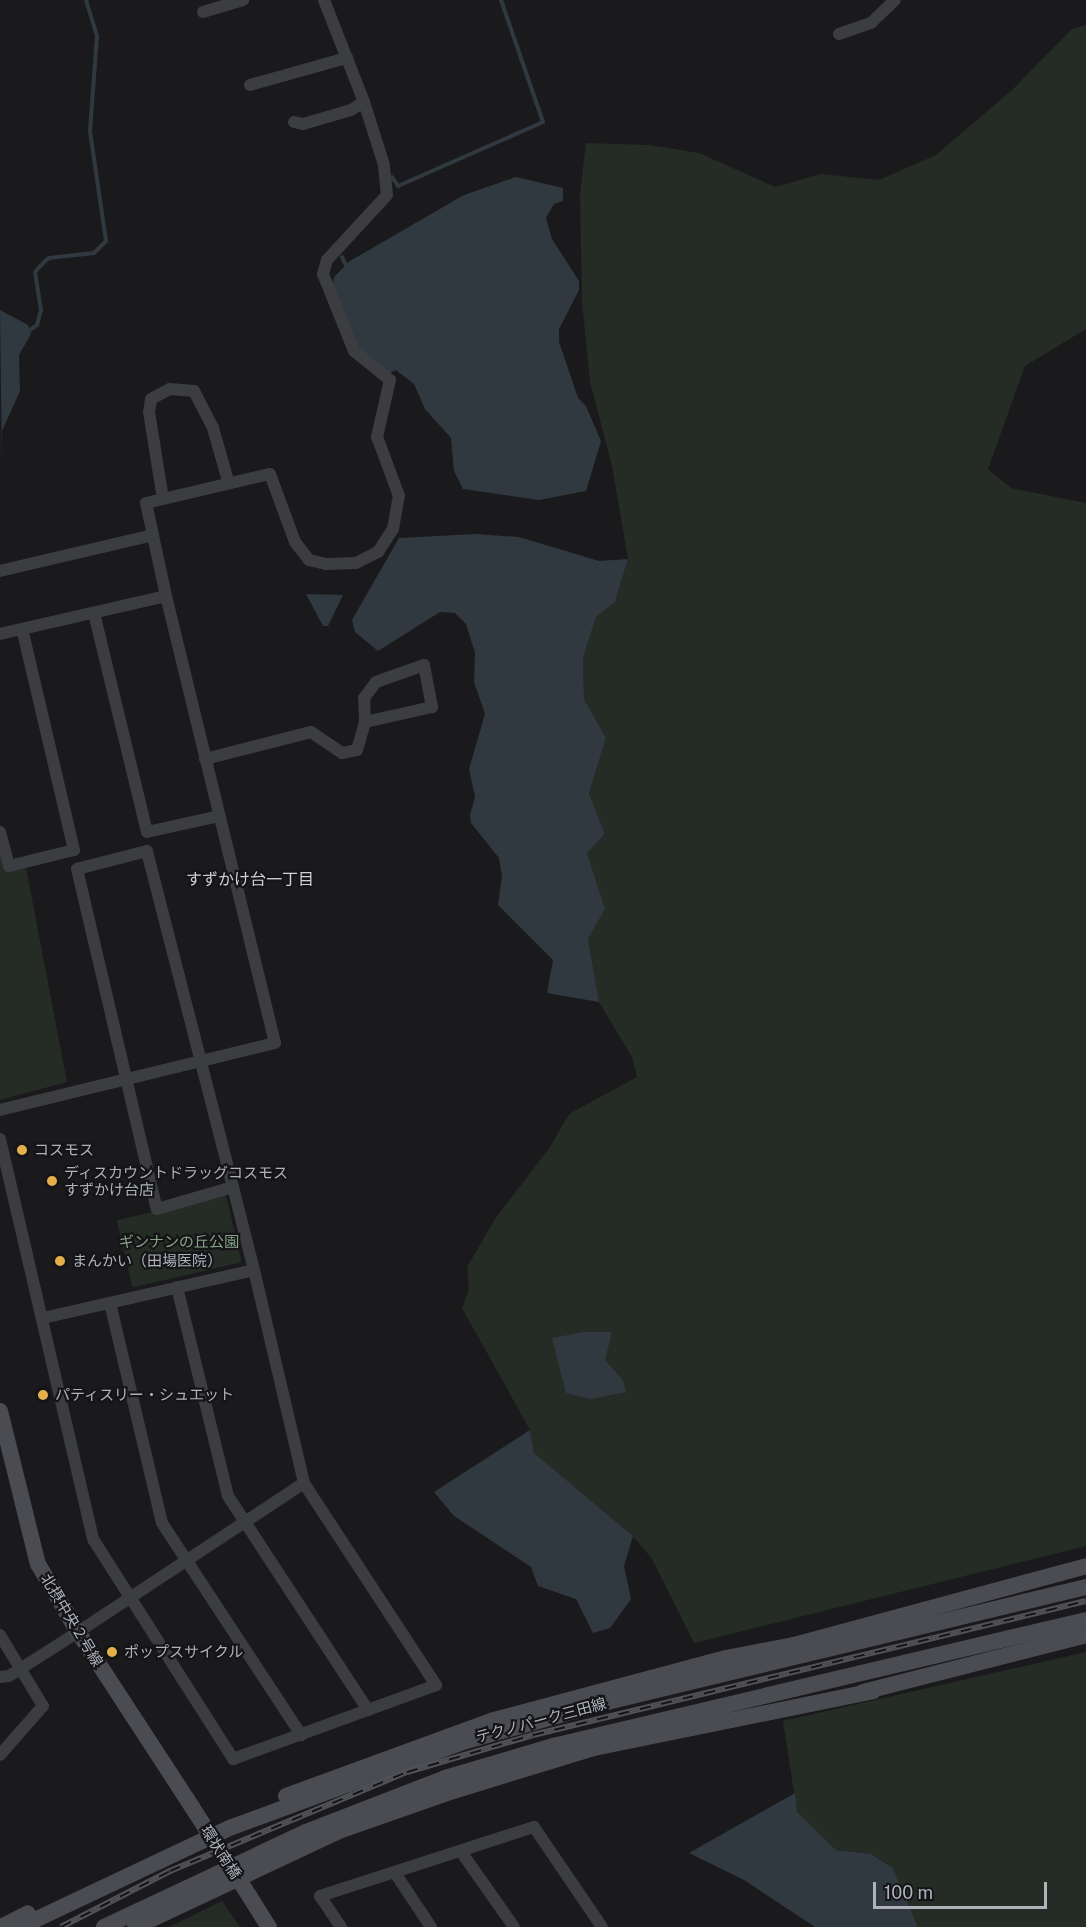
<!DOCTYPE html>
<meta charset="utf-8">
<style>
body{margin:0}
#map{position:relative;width:1086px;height:1927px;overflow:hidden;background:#1a1a1c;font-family:"Public Sans","Noto Sans JP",sans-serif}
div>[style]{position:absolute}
.green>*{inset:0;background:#252c25;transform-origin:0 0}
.water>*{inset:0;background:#313940}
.stream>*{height:4px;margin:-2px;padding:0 2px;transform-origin:2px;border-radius:2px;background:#313940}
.street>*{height:12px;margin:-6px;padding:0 6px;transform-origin:6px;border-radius:6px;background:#3c3d41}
.secondary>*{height:16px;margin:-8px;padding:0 8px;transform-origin:8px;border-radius:8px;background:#4a4c51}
.rail>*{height:6px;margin-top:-3px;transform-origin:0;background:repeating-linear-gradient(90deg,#151518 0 11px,#515358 0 22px);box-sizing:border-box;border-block:2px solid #515358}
.secondary-bridge>*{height:16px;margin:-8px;padding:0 8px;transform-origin:8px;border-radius:8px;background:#4a4c51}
.dots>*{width:16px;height:16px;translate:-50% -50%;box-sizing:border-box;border:3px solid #151518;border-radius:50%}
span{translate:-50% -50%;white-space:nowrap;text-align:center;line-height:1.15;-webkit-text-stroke:4.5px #151518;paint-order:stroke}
.poi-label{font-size:15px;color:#aeb2bb}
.left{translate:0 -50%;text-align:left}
.park-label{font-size:15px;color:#87a488}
.street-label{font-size:15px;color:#aeb2bb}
.neighbourhood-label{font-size:16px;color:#cfd1d7}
.scale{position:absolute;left:873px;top:1882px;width:174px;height:27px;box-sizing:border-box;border:3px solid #aeb2bb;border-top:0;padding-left:8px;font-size:18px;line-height:21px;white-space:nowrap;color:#aeb2bb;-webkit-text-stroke:4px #151518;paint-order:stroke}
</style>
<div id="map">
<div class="green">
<div style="clip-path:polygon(1086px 25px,1086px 329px,1025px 366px,988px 469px,1011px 488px,1086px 503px,1086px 1546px,694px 1643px,652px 1559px,633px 1536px,534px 1453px,530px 1430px,462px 1308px,469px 1289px,467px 1267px,495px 1219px,550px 1147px,569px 1114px,637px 1077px,632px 1057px,599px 1002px,588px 939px,605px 909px,587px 853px,605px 834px,589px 793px,606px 738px,584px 699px,583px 658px,596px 617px,615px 602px,628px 559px,612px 466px,590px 382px,582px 302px,580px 195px,586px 143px,649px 145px,699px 153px,775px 187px,821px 174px,879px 180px,936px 155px,1011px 91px,1072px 29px)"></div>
<div style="clip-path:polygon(0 855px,5px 871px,26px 868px,67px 1082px,0 1100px)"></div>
<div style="left:226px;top:1195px;width:69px;height:112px;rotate:77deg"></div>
<div style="clip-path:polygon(1086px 1652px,1086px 1927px,918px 1927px,893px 1868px,871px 1854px,836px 1850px,797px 1812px,783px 1721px)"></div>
<div style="clip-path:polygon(222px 1901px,240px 1927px,169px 1927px)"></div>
</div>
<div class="water">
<div style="clip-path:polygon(516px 177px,563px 188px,563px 201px,554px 204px,546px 218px,552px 239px,579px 281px,579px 290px,559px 329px,559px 342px,578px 398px,586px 406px,601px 441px,586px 491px,539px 500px,463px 489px,454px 471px,451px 438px,425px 409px,414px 384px,396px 370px,387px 374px,359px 350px,333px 287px,334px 277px,350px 261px,464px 195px)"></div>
<div style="clip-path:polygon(0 310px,28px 325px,31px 334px,19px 355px,20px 391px,2px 431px,2px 470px)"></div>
<div style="clip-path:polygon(475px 534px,519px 537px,599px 561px,628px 559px,615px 602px,596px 617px,583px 658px,584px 699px,606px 738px,589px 793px,605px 834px,587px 853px,605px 909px,588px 939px,599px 1002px,547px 993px,553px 960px,498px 905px,502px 876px,499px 858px,471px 823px,470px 815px,475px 797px,469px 769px,485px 714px,474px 682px,475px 653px,466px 624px,455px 613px,440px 612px,378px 651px,355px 632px,352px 620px,399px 538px)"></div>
<div style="clip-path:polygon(306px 594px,343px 595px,328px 626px,323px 626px)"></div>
<div style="clip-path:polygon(585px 1332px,612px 1332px,605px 1360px,623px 1380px,626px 1392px,591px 1399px,566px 1393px,552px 1338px)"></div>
<div style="clip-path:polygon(530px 1430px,534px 1453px,633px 1536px,624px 1566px,631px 1599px,610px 1628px,593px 1633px,576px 1599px,538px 1586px,531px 1567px,454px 1516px,434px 1492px)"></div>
<div style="clip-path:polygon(795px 1793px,797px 1812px,836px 1850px,871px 1854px,893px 1868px,918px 1927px,815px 1927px,744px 1880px,689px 1853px)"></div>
</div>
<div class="stream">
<div style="left:392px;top:177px;width:11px;rotate:56deg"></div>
<div style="left:398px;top:186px;width:158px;rotate:-23.8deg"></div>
<div style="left:543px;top:122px;width:129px;rotate:-109deg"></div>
<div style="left:342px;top:257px;width:9px;rotate:63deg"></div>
<div style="left:30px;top:330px;width:9px;rotate:-36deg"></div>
<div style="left:37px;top:325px;width:16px;rotate:-75deg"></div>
<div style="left:41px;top:310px;width:38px;rotate:-99deg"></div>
<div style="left:35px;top:272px;width:12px;rotate:-48deg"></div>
<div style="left:43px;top:263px;width:8px;rotate:-40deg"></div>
<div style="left:49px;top:258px;width:45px;rotate:-6.3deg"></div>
<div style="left:94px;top:253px;width:17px;rotate:-45deg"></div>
<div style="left:106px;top:241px;width:111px;rotate:-98.3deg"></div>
<div style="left:90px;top:131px;width:95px;rotate:-85.8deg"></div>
<div style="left:97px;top:36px;width:38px;rotate:-107deg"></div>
</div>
<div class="street">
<div style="left:203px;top:12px;width:42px;rotate:-16.7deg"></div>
<div style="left:839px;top:34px;width:34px;rotate:-19deg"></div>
<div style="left:871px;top:23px;width:33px;rotate:-44deg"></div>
<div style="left:250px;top:85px;width:101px;rotate:-15.6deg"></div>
<div style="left:294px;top:122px;width:9px;rotate:13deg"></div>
<div style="left:303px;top:124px;width:50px;rotate:-16.3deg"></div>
<div style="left:351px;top:110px;width:15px;rotate:-32deg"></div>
<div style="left:163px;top:499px;width:88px;rotate:-99.1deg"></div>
<div style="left:149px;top:412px;width:13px;rotate:-81deg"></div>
<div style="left:151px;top:399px;width:21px;rotate:-28deg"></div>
<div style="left:170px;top:389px;width:24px;rotate:5deg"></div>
<div style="left:194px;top:391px;width:42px;rotate:62.8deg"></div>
<div style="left:213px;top:428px;width:58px;rotate:74.1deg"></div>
<div style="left:0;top:571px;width:157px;rotate:-13.2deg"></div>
<div style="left:94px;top:613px;width:225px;rotate:76.4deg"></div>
<div style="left:147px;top:832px;width:74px;rotate:-12.5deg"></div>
<div style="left:0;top:634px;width:170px;rotate:-12.9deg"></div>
<div style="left:205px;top:759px;width:109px;rotate:-14.3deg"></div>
<div style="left:311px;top:732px;width:37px;rotate:34deg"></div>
<div style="left:342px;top:753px;width:15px;rotate:-11deg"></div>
<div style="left:357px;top:750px;width:29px;rotate:-74deg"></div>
<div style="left:365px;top:722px;width:24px;rotate:-92deg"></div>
<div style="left:364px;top:698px;width:20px;rotate:-53deg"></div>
<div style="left:376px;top:682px;width:51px;rotate:-19.5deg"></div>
<div style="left:424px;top:665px;width:43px;rotate:79.2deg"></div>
<div style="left:432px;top:707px;width:69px;rotate:167.4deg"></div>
<div style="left:0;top:832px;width:35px;rotate:75deg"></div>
<div style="left:9px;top:866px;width:67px;rotate:-13.8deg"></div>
<div style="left:74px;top:850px;width:227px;rotate:-103.2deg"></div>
<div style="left:0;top:1110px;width:283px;rotate:-13.7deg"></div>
<div style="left:275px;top:1043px;width:460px;rotate:-103.7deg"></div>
<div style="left:166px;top:596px;width:95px;rotate:-102.1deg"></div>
<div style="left:146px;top:503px;width:127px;rotate:-13.2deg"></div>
<div style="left:270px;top:474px;width:72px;rotate:69.8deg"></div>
<div style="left:295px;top:542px;width:23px;rotate:52deg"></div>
<div style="left:309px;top:560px;width:17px;rotate:13deg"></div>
<div style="left:326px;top:564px;width:30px;rotate:-2deg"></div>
<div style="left:356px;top:563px;width:25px;rotate:-27deg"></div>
<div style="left:378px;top:552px;width:27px;rotate:-57deg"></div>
<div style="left:393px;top:529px;width:34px;rotate:-80deg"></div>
<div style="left:399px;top:496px;width:63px;rotate:-110.4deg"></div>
<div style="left:377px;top:437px;width:58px;rotate:-77.2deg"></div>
<div style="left:390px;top:380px;width:46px;rotate:-141.1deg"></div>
<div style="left:354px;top:351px;width:83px;rotate:-111.9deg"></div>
<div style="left:323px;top:274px;width:15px;rotate:-74deg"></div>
<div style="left:327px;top:260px;width:88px;rotate:-47.3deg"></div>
<div style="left:387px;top:195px;width:30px;rotate:-96deg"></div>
<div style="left:384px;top:165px;width:66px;rotate:-107.6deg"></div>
<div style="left:364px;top:102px;width:110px;rotate:-111.4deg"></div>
<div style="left:0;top:1139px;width:411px;rotate:76.9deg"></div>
<div style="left:93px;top:1539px;width:261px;rotate:57.5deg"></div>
<div style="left:233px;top:1759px;width:216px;rotate:-20deg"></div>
<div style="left:436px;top:1685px;width:241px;rotate:-123.2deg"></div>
<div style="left:304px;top:1483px;width:219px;rotate:-103.2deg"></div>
<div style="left:254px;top:1270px;width:86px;rotate:-104.2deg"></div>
<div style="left:233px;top:1187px;width:129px;rotate:-104.4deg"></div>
<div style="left:201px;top:1062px;width:218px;rotate:-104.4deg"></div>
<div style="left:147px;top:851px;width:72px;rotate:165.6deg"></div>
<div style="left:77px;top:869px;width:349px;rotate:76.8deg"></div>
<div style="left:157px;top:1209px;width:79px;rotate:-16.1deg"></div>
<div style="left:177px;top:1287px;width:215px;rotate:76.3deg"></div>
<div style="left:228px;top:1496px;width:256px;rotate:56.8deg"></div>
<div style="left:110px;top:1303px;width:226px;rotate:76.7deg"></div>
<div style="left:162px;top:1523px;width:254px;rotate:56.7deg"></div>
<div style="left:43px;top:1318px;width:216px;rotate:-12.8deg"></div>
<div style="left:0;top:1635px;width:83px;rotate:58.8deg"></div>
<div style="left:43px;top:1706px;width:65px;rotate:131.3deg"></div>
<div style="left:0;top:1677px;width:9px;rotate:-6deg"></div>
<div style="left:9px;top:1676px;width:82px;rotate:-32.5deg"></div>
<div style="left:78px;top:1632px;width:271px;rotate:-33.4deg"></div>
<div style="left:462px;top:1853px;width:90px;rotate:54.9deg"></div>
<div style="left:395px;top:1873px;width:65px;rotate:56.3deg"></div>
<div style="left:341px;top:1927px;width:37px;rotate:-124deg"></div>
<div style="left:320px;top:1896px;width:225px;rotate:-17.9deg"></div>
<div style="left:534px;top:1827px;width:121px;rotate:55.8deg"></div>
</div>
<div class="secondary">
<div style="left:0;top:1411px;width:158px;rotate:76.1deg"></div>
<div style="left:38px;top:1564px;width:79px;rotate:59.5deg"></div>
<div style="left:78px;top:1632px;width:209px;rotate:56.9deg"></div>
<div style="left:783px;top:1648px;width:314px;rotate:-15.1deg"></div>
<div style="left:863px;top:1692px;width:230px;rotate:-14.3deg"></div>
<div style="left:286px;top:1796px;width:221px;rotate:-20.1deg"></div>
<div style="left:494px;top:1720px;width:240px;rotate:-15deg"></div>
<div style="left:726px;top:1658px;width:69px;rotate:-10.8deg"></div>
<div style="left:250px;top:1897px;width:36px;rotate:58deg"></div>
<div style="left:1px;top:1927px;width:30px;rotate:-27deg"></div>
<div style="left:20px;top:1927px;width:234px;rotate:-25.3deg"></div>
<div style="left:232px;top:1827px;width:249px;rotate:-20.2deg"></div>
<div style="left:466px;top:1741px;width:142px;rotate:-15.5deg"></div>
<div style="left:603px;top:1703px;width:497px;rotate:-13.5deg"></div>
<div style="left:104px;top:1927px;width:223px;rotate:-25.2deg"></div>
<div style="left:306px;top:1832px;width:149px;rotate:-21.2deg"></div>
<div style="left:445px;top:1778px;width:113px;rotate:-16.5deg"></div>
<div style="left:553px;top:1746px;width:548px;rotate:-13.3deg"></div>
<div style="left:135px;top:1927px;width:225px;rotate:-25.2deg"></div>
<div style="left:339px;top:1831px;width:121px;rotate:-19.3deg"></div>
<div style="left:453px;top:1791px;width:147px;rotate:-17deg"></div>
<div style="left:594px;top:1748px;width:285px;rotate:-11.5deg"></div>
</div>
<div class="rail">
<div style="left:61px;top:1927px;width:123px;rotate:-27.2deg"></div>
<div style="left:170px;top:1871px;width:257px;rotate:-22.7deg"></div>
<div style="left:407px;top:1772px;width:131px;rotate:-16.4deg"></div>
<div style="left:533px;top:1735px;width:569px;rotate:-13.62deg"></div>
</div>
<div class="secondary-bridge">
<div style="left:192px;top:1807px;width:107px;rotate:57.2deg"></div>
</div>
<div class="dots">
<div style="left:22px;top:1150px;background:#e5af4a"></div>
<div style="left:52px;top:1181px;background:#e5af4a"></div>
<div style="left:60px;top:1261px;background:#e5af4a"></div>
<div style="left:43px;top:1395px;background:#e5af4a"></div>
<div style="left:112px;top:1652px;background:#e5af4a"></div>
</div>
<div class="poi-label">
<span class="left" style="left:34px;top:1150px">コスモス</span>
<span class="left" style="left:64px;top:1181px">ディスカウントドラッグコスモス<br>すずかけ台店</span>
<span class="left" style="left:72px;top:1261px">まんかい（田場医院）</span>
<span class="left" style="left:55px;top:1395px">パティスリー・シュエット</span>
<span class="left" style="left:124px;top:1652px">ポップスサイクル</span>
</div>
<div class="park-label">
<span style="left:179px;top:1242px">ギンナンの丘公園</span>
</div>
<div class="street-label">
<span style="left:72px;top:1620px;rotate:59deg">北摂中央２号線</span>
<span style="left:541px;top:1720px;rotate:-15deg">テクノパーク三田線</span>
<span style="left:221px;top:1852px;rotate:57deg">環状南橋</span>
</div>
<div class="neighbourhood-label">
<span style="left:250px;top:880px">すずかけ台一丁目</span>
</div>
<div class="scale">100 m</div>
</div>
